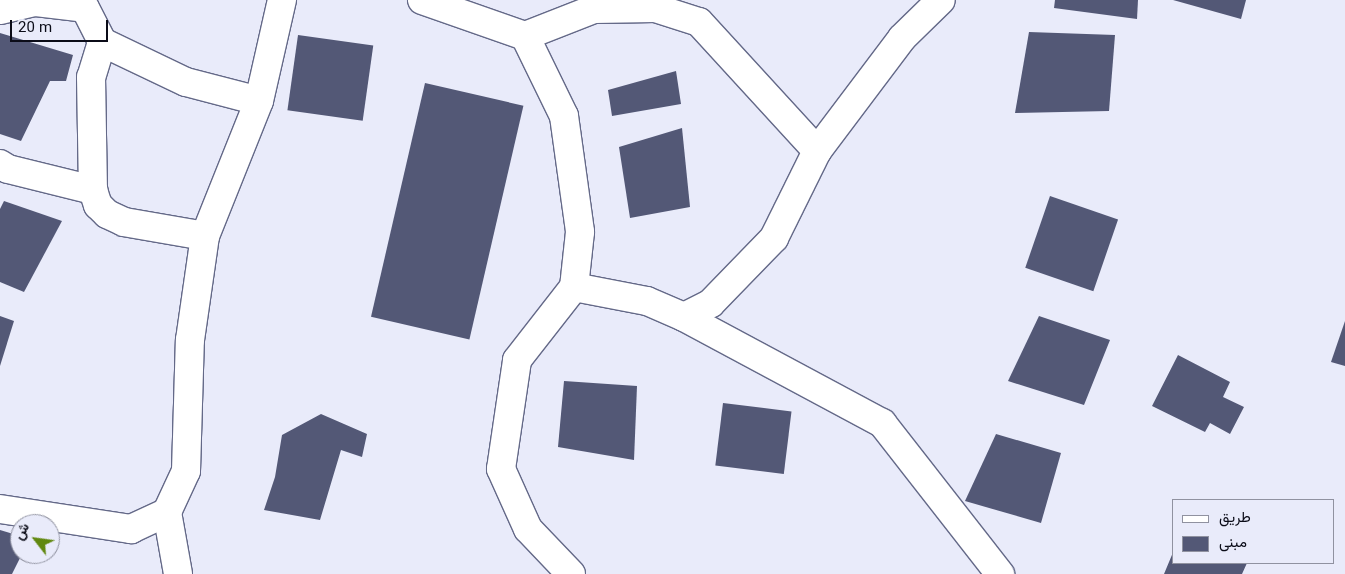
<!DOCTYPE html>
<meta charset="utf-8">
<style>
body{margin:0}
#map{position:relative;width:1345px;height:574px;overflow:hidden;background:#e9ebfa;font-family:Georgia,Vazirmatn,serif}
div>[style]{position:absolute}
.building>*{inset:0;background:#535876;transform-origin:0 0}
.roads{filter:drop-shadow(1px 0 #646988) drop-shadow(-1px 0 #646988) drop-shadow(0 1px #646988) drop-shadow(0 -1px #646988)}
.minor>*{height:28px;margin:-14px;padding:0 14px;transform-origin:14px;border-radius:14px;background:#fff}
span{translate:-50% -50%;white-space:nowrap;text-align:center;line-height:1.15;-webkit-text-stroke:5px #e9ebfa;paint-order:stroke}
.legend{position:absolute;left:1172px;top:499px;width:162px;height:65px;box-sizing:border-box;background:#e9ebfa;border:1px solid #9092a0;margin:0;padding:6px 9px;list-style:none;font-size:15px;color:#0b0c18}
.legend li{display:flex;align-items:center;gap:10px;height:25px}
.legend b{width:25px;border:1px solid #9092a0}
.north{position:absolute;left:10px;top:514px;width:50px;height:50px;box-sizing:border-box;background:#e9ebfa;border:1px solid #9092a0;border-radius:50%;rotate:300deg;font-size:14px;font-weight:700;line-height:20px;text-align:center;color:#0b0c18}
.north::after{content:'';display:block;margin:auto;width:18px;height:22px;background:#618810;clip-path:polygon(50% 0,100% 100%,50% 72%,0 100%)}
.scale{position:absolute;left:10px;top:20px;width:98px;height:22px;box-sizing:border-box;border:2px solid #0b0c18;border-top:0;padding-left:6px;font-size:15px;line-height:18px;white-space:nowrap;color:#0b0c18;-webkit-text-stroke:4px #e9ebfa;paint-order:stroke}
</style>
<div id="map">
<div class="building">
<div style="clip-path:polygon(1055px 0,1138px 0,1137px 19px,1054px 8px)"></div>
<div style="clip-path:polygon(1173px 0,1246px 0,1241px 19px)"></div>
<div style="clip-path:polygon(1029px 32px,1115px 35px,1109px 111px,1015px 113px)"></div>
<div style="clip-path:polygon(0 33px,73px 55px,66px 81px,50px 81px,21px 141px,0 134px)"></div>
<div style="left:298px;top:35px;width:76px;height:76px;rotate:8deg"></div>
<div style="clip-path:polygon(676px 71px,681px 104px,612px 116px,608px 90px)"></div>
<div style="left:425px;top:83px;width:101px;height:240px;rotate:13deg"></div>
<div style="clip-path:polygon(682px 128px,690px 207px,630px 218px,619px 147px)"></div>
<div style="left:1050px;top:196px;width:72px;height:76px;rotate:19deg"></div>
<div style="clip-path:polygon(4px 201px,62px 221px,24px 292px,0 282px,0 209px)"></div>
<div style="clip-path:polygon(0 316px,14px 321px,0 366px)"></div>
<div style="clip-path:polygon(1039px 316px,1110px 340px,1084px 405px,1008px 381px)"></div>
<div style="clip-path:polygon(1345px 321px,1345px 366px,1331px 362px)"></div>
<div style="clip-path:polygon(1178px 355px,1230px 382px,1223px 397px,1244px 407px,1230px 434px,1210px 423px,1205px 432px,1152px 406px)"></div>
<div style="clip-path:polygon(564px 381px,637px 386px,634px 460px,558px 447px)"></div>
<div style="left:723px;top:403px;width:69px;height:63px;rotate:7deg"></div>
<div style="clip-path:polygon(321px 414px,367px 434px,362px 457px,341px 450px,320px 520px,264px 510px,275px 477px,282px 435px)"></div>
<div style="clip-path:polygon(996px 434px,1061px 453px,1041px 523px,965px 501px)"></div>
<div style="clip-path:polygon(0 530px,20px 536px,22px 554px,12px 574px,0 574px)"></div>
<div style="clip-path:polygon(1174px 550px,1174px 563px,1247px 563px,1242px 574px,1164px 574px)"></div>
</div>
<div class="roads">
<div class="minor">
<div style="left:422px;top:0;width:109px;rotate:19.3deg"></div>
<div style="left:525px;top:36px;width:89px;rotate:64deg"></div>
<div style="left:564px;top:116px;width:117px;rotate:82.1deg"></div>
<div style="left:580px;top:232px;width:55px;rotate:96.2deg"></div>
<div style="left:574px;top:287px;width:74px;rotate:10.9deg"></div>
<div style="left:647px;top:301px;width:40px;rotate:23.4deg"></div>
<div style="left:684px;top:317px;width:30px;rotate:-27deg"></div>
<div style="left:711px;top:303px;width:91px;rotate:-45.9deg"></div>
<div style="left:774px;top:238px;width:97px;rotate:-63.7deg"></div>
<div style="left:817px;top:151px;width:141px;rotate:-53deg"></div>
<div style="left:902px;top:38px;width:54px;rotate:-44.3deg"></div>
<div style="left:0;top:10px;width:37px;rotate:-13deg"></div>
<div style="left:36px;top:2px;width:49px;rotate:7deg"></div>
<div style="left:85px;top:8px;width:38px;rotate:63deg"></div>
<div style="left:102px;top:42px;width:37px;rotate:107deg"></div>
<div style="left:91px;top:77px;width:113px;rotate:89deg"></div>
<div style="left:93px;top:190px;width:16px;rotate:72deg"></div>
<div style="left:98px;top:205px;width:13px;rotate:45deg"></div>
<div style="left:107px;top:214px;width:19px;rotate:25deg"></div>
<div style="left:124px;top:222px;width:82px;rotate:9.8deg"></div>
<div style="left:525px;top:36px;width:74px;rotate:-21.4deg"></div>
<div style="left:594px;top:9px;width:61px;rotate:-0.9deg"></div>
<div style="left:655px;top:8px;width:46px;rotate:17.7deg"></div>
<div style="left:699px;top:22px;width:175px;rotate:47.5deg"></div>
<div style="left:102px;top:42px;width:93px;rotate:25.5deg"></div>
<div style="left:186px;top:82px;width:75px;rotate:14.6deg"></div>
<div style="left:0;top:164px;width:9px;rotate:32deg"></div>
<div style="left:8px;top:169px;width:88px;rotate:13.9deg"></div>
<div style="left:684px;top:317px;width:225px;rotate:28.2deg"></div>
<div style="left:882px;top:423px;width:192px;rotate:52deg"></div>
<div style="left:0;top:509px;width:133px;rotate:8.7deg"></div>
<div style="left:131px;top:529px;width:40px;rotate:-25deg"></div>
<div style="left:167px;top:512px;width:45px;rotate:-65.1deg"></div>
<div style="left:186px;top:471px;width:131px;rotate:-88.3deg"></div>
<div style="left:190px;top:340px;width:105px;rotate:-81.8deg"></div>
<div style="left:205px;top:236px;width:145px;rotate:-68.2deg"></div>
<div style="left:259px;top:101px;width:104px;rotate:-77.2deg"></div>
<div style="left:167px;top:512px;width:63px;rotate:79.9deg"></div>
<div style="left:571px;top:574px;width:62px;rotate:-133.7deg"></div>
<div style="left:528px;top:529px;width:66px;rotate:-114.2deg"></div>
<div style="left:501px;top:469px;width:110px;rotate:-81.6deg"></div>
<div style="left:517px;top:360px;width:93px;rotate:-52deg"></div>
</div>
</div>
<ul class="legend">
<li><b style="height:6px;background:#fff"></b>طريق</li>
<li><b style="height:14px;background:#535876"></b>مبنى</li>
</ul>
<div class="north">ش</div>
<div class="scale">20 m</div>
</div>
